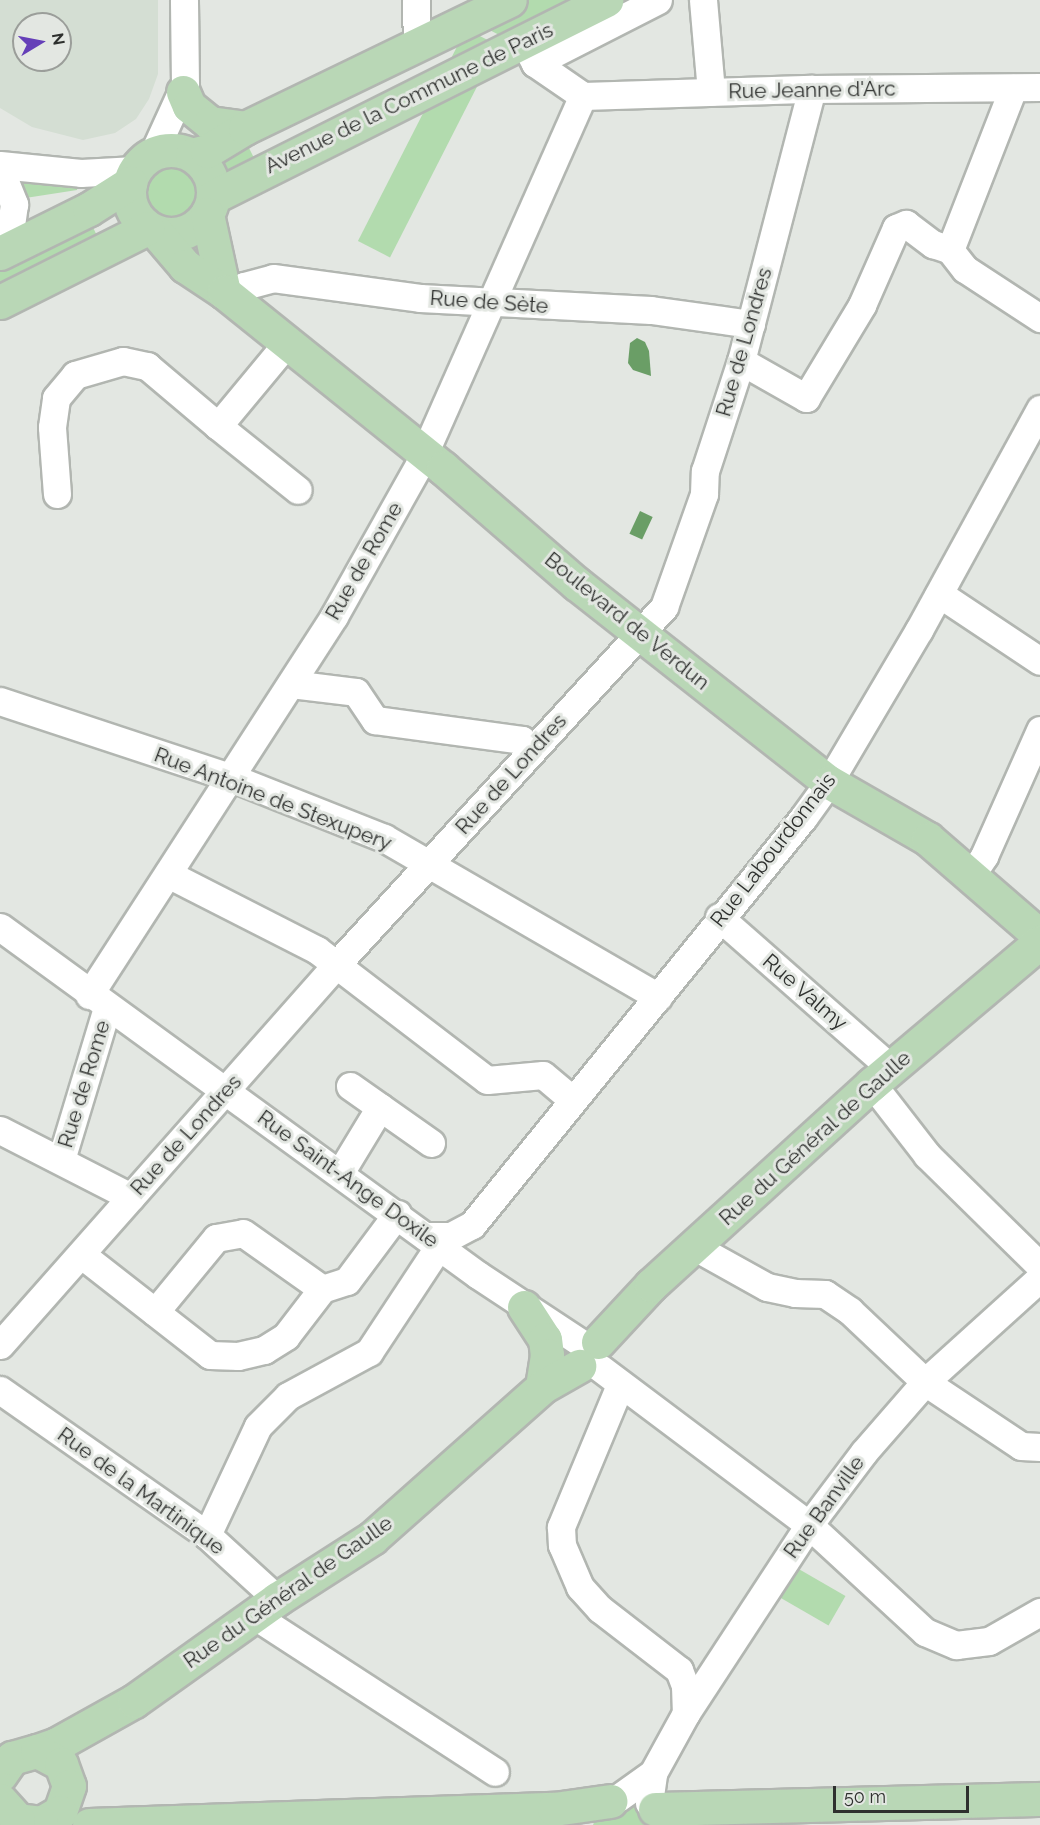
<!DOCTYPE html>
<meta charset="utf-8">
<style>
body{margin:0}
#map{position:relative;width:1040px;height:1825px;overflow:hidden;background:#e3e7e2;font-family:Raleway,sans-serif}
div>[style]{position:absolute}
.built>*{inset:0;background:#d4ded3}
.green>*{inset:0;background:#b2dbae;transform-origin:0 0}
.round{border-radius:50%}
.water>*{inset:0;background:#6a9e66;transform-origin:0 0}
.roads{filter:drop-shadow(2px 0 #b2b6b1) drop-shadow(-2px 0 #b2b6b1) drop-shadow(0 2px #b2b6b1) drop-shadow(0 -2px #b2b6b1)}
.minor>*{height:27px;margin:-13.5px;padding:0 13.5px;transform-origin:13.5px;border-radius:13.5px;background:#fff}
.major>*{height:33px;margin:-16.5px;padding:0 16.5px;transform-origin:16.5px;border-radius:16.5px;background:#b9d7b6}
.major>.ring{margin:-16.5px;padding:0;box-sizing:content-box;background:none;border:33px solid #b9d7b6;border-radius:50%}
span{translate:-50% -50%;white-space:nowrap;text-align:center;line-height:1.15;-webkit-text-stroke:6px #e3e7e2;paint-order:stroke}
.street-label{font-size:21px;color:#2e302e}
.north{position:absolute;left:12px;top:12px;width:60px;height:60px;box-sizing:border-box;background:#e3e7e2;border:2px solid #9b9e9a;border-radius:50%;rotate:80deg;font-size:16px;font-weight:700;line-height:24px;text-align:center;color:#2e302e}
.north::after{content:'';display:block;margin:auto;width:21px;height:27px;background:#653fb8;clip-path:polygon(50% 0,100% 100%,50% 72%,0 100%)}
.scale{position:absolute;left:833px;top:1786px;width:136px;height:27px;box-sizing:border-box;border:3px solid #2e302e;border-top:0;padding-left:8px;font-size:18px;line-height:21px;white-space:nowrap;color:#2e302e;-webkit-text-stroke:4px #e3e7e2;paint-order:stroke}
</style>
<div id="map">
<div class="built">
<div style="clip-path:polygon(evenodd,0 0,158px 0,158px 74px,149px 99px,136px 119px,115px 133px,83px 140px,32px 127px,0 108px,0 0,24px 24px,60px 24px,60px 60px,24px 60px,24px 24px)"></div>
</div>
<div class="green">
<div style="clip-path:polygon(523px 0,586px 0,507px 39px,476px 23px)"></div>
<div style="left:466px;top:29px;width:36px;height:238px;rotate:27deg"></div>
<div style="clip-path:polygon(245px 140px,257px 164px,230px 178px,218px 173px,209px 157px)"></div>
<div class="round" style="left:137px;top:160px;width:66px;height:66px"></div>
<div style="clip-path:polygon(15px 175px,78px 182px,77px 190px,19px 199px)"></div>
<div style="clip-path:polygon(88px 217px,100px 242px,0 291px,0 261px)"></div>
<div style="left:797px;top:1568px;width:56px;height:34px;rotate:30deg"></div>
<div style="clip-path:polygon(639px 1798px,663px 1825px,593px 1825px,597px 1814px)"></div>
</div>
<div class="water">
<div style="clip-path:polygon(637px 338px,645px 342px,649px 351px,651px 376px,633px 370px,628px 363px,630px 343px)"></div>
<div style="left:640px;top:511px;width:14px;height:25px;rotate:25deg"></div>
</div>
<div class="roads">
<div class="minor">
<div style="left:416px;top:0;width:46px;rotate:88.8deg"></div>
<div style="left:703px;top:0;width:92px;rotate:85deg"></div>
<div style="left:528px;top:50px;width:15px;rotate:62deg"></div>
<div style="left:535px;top:63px;width:58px;rotate:34.5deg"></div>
<div style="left:535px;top:63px;width:138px;rotate:-27.1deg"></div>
<div style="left:583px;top:96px;width:229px;rotate:-1.8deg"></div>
<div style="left:812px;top:89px;width:228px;rotate:-0.5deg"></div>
<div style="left:153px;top:154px;width:77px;rotate:-65.4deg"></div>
<div style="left:185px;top:84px;width:84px;rotate:-90.7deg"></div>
<div style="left:0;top:165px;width:81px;rotate:5.6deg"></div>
<div style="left:81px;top:173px;width:54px;rotate:-3.2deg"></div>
<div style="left:0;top:169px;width:38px;rotate:68deg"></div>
<div style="left:14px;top:204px;width:22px;rotate:98deg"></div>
<div style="left:11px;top:226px;width:25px;rotate:117deg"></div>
<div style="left:950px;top:250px;width:174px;rotate:-68.7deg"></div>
<div style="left:950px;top:250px;width:24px;rotate:52deg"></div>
<div style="left:965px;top:269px;width:90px;rotate:33.2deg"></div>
<div style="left:233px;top:299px;width:17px;rotate:-50deg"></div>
<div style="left:244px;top:286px;width:30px;rotate:-15deg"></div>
<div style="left:273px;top:278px;width:148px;rotate:7.7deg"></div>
<div style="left:420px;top:298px;width:231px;rotate:3deg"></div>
<div style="left:651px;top:310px;width:101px;rotate:8deg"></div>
<div style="left:741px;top:361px;width:75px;rotate:29.6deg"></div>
<div style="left:806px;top:398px;width:109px;rotate:-58.9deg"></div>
<div style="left:862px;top:305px;width:84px;rotate:-66.2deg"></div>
<div style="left:896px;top:228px;width:11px;rotate:-22deg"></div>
<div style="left:906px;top:224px;width:34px;rotate:37deg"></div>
<div style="left:933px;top:244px;width:18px;rotate:19deg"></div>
<div style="left:218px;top:426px;width:102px;rotate:38.7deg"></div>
<div style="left:57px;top:494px;width:67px;rotate:-94.3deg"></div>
<div style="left:52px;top:427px;width:29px;rotate:-82deg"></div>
<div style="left:56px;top:398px;width:30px;rotate:-50deg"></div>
<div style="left:75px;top:375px;width:50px;rotate:-16.3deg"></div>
<div style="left:123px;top:361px;width:25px;rotate:12deg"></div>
<div style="left:147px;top:366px;width:93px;rotate:40.2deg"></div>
<div style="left:218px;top:426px;width:108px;rotate:-50.3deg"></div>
<div style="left:938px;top:596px;width:6px;rotate:9deg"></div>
<div style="left:944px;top:597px;width:115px;rotate:33.7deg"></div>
<div style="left:291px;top:684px;width:65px;rotate:7deg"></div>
<div style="left:356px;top:692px;width:34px;rotate:56deg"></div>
<div style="left:375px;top:720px;width:148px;rotate:7.7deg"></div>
<div style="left:522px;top:740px;width:14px;rotate:51deg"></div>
<div style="left:0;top:701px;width:242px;rotate:18.3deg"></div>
<div style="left:230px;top:777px;width:166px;rotate:21.6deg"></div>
<div style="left:384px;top:838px;width:317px;rotate:30.1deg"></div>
<div style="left:168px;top:874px;width:167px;rotate:27deg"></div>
<div style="left:317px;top:950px;width:214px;rotate:37.4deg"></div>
<div style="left:487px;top:1080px;width:56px;rotate:-5.1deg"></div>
<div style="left:543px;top:1075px;width:39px;rotate:40deg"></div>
<div style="left:972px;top:874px;width:22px;rotate:-56deg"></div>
<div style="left:984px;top:856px;width:138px;rotate:-66deg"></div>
<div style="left:719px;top:917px;width:229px;rotate:41.3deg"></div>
<div style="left:0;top:927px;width:591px;rotate:36.06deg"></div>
<div style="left:478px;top:1275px;width:123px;rotate:33.4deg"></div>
<div style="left:89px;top:995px;width:451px;rotate:-57.1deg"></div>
<div style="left:334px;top:616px;width:176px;rotate:-60.7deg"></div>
<div style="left:420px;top:463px;width:402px;rotate:-66.1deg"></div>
<div style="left:872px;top:1084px;width:90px;rotate:52.2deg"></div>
<div style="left:927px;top:1155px;width:158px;rotate:44.5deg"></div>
<div style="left:350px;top:1086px;width:99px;rotate:35.1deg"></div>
<div style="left:0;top:1130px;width:147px;rotate:27.1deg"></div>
<div style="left:61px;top:1160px;width:159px;rotate:-73.2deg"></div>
<div style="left:340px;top:1173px;width:77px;rotate:-58.8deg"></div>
<div style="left:425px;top:1236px;width:26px"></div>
<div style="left:451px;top:1236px;width:24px;rotate:-28deg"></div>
<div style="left:472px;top:1225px;width:525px;rotate:-50.88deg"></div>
<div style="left:803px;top:818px;width:44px;rotate:-54.2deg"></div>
<div style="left:829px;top:782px;width:177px;rotate:-59.4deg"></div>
<div style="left:919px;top:630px;width:252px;rotate:-61.3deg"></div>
<div style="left:695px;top:1247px;width:82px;rotate:29.1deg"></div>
<div style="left:767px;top:1287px;width:29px;rotate:12deg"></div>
<div style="left:795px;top:1293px;width:30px;rotate:2deg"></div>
<div style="left:825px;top:1294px;width:30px;rotate:34deg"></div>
<div style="left:850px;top:1311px;width:103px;rotate:43.4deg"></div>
<div style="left:925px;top:1382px;width:115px;rotate:33.7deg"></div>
<div style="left:1021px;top:1446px;width:19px;rotate:3deg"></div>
<div style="left:82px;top:1255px;width:162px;rotate:38deg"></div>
<div style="left:210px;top:1355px;width:28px;rotate:2deg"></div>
<div style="left:238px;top:1356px;width:27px;rotate:-13deg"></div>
<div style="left:264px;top:1350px;width:26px;rotate:-32deg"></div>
<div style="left:286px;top:1336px;width:59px;rotate:-52.5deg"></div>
<div style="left:322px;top:1289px;width:26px;rotate:-18deg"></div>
<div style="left:347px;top:1281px;width:84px;rotate:-53.3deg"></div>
<div style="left:155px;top:1312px;width:96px;rotate:-50.5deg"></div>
<div style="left:216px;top:1238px;width:27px;rotate:-10deg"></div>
<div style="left:243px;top:1233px;width:97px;rotate:35.3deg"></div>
<div style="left:0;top:1345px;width:507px;rotate:-48.52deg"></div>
<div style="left:336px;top:965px;width:486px;rotate:-47.5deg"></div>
<div style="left:664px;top:607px;width:120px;rotate:-70.5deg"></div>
<div style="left:704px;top:494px;width:23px;rotate:-88deg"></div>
<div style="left:705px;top:471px;width:116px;rotate:-71.9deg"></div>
<div style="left:741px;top:361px;width:281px;rotate:-75.4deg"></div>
<div style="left:600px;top:1368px;width:261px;rotate:36.9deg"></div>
<div style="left:809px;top:1525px;width:158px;rotate:42.7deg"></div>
<div style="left:925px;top:1632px;width:34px;rotate:23deg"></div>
<div style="left:956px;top:1645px;width:33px;rotate:-7deg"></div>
<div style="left:989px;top:1641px;width:59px;rotate:-29.6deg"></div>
<div style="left:620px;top:1385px;width:154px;rotate:112.6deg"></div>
<div style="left:561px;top:1527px;width:18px;rotate:87deg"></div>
<div style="left:562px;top:1545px;width:46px;rotate:66.8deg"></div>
<div style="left:580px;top:1587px;width:30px;rotate:48deg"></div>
<div style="left:600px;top:1609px;width:100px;rotate:37.7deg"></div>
<div style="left:679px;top:1670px;width:17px;rotate:69deg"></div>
<div style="left:685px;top:1686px;width:27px;rotate:88deg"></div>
<div style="left:0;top:1390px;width:253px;rotate:35deg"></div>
<div style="left:207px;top:1535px;width:95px;rotate:42.4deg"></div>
<div style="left:207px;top:1535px;width:120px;rotate:-64.9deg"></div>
<div style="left:258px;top:1426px;width:42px;rotate:-45deg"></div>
<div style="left:288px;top:1396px;width:92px;rotate:-28.5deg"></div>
<div style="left:369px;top:1352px;width:127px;rotate:-56.6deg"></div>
<div style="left:255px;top:1616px;width:286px;rotate:33deg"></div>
<div style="left:618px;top:1798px;width:43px;rotate:-35.5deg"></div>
<div style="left:649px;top:1803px;width:30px;rotate:-82deg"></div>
<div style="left:653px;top:1773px;width:68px;rotate:-61.2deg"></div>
<div style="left:686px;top:1713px;width:225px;rotate:-56.8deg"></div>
<div style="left:809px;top:1525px;width:91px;rotate:-53deg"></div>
<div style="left:864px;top:1452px;width:93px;rotate:-48.9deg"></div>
<div style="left:925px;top:1382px;width:155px;rotate:-42.1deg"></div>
</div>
<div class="major">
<div style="left:183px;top:92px;width:15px;rotate:67deg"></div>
<div style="left:189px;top:106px;width:27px;rotate:39deg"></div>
<div style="left:210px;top:123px;width:35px;rotate:8deg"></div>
<div class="ring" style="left:129px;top:150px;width:51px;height:51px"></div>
<div style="left:192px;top:155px;width:16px;rotate:-15deg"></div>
<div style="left:207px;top:151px;width:44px;rotate:-31.2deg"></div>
<div style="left:245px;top:128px;width:294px;rotate:-25.8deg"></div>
<div style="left:213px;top:197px;width:440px;rotate:-26.6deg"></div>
<div style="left:207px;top:214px;width:80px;rotate:77.7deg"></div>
<div style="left:156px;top:232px;width:45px;rotate:49.5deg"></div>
<div style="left:185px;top:266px;width:47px;rotate:33.7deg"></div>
<div style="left:224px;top:292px;width:281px;rotate:38.8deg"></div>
<div style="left:443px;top:468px;width:177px;rotate:40.9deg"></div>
<div style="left:577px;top:584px;width:320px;rotate:38.2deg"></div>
<div style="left:829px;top:782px;width:114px;rotate:29.9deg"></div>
<div style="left:928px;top:839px;width:148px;rotate:40.9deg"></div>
<div style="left:0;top:253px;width:99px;rotate:-26.3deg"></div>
<div style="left:89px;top:209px;width:49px;rotate:-32.4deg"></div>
<div style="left:0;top:302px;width:165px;rotate:-26.6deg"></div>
<div style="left:524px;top:1307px;width:38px;rotate:57deg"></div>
<div style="left:545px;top:1339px;width:16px;rotate:83deg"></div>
<div style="left:547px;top:1355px;width:32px;rotate:99deg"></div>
<div style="left:598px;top:1342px;width:78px;rotate:-47.1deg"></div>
<div style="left:651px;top:1285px;width:299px;rotate:-42.3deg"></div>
<div style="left:872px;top:1084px;width:220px;rotate:-40.2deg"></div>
<div style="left:37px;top:1751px;width:21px;rotate:-19deg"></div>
<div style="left:57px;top:1744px;width:88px;rotate:-29.2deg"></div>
<div style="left:134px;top:1701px;width:176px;rotate:-35.5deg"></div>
<div style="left:277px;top:1599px;width:113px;rotate:-32.7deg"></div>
<div style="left:372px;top:1538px;width:227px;rotate:-41.6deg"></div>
<div style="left:542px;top:1387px;width:43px;rotate:-29.6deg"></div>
<div style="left:0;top:1775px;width:21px;rotate:-55deg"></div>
<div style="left:12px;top:1758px;width:26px;rotate:-16deg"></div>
<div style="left:37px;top:1751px;width:27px;rotate:28deg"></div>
<div style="left:61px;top:1764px;width:23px;rotate:70deg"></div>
<div style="left:69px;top:1786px;width:28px;rotate:109deg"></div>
<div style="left:60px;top:1812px;width:22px;rotate:150deg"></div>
<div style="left:41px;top:1823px;width:23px;rotate:-173deg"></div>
<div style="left:18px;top:1820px;width:27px;rotate:-132deg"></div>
<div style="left:655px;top:1809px;width:385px;rotate:-1.5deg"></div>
<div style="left:89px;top:1825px;width:465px;rotate:-2deg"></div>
<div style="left:554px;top:1809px;width:57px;rotate:-8.1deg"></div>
</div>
</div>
<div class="street-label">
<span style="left:812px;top:90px;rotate:-1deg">Rue Jeanne d'Arc</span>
<span style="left:409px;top:98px;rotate:-26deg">Avenue de la Commune de Paris</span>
<span style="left:489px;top:302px;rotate:4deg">Rue de Sète</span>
<span style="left:744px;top:342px;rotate:-74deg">Rue de Londres</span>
<span style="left:364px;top:561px;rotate:-60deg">Rue de Rome</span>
<span style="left:627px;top:621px;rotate:39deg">Boulevard de Verdun</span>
<span style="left:511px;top:774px;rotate:-48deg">Rue de Londres</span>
<span style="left:273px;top:799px;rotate:21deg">Rue Antoine de Stexupery</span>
<span style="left:773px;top:850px;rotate:-52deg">Rue Labourdonnais</span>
<span style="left:805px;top:992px;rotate:41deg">Rue Valmy</span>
<span style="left:84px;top:1084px;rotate:-73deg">Rue de Rome</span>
<span style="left:186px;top:1135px;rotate:-48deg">Rue de Londres</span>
<span style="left:815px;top:1138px;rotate:-42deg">Rue du Général de Gaulle</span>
<span style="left:348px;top:1179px;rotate:36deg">Rue Saint-Ange Doxile</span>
<span style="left:141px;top:1491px;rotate:36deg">Rue de la Martinique</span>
<span style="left:824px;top:1507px;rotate:-54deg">Rue Banville</span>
<span style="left:288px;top:1592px;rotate:-35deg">Rue du Général de Gaulle</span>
</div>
<div class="north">N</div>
<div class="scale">50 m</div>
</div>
